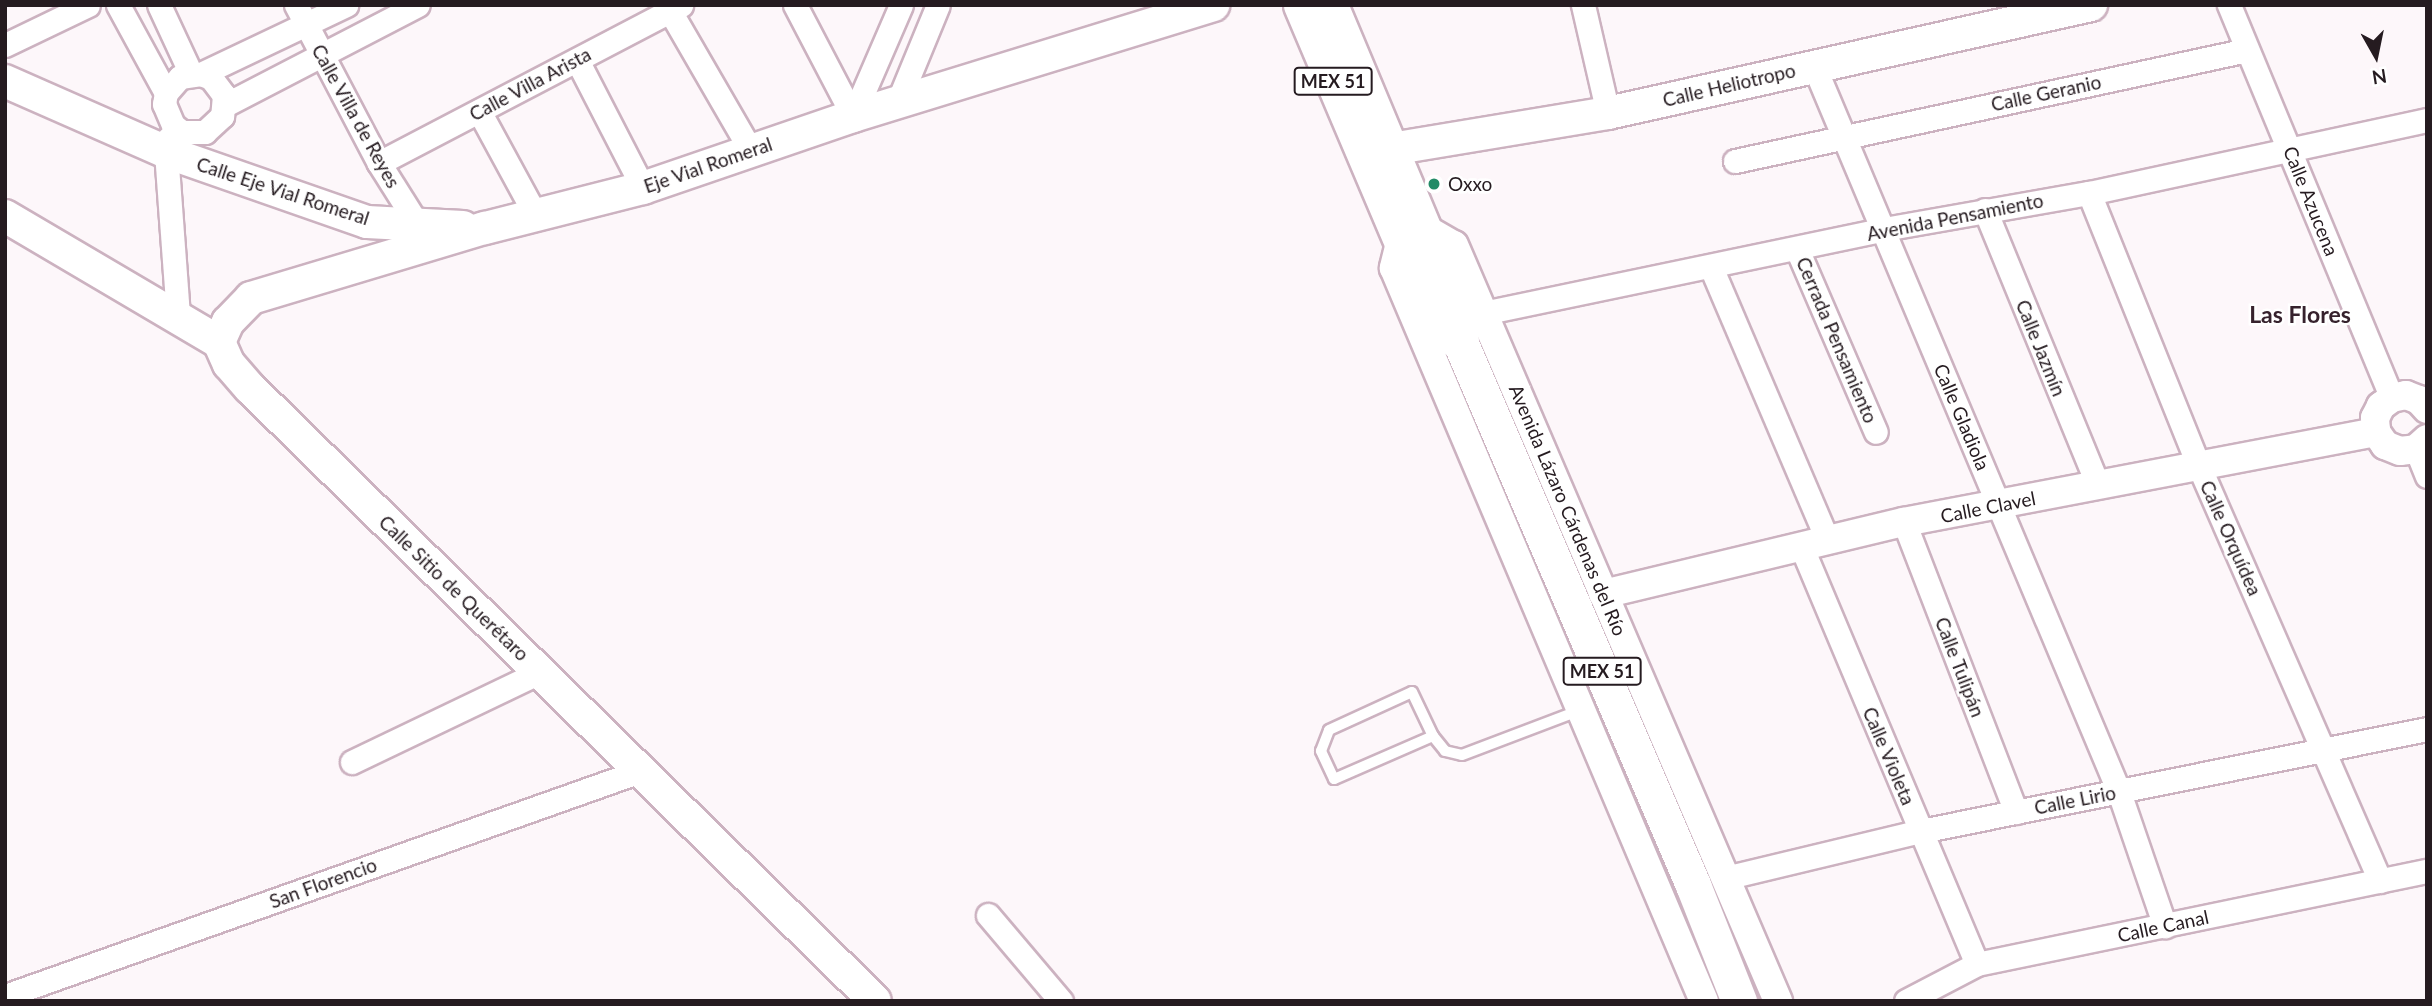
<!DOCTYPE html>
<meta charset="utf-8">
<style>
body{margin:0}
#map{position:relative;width:2432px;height:1006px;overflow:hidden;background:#fdf7fa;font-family:Lato,sans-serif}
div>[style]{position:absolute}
.roads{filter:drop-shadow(2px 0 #ccb2c0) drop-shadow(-2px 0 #ccb2c0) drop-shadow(0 2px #ccb2c0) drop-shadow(0 -2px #ccb2c0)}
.service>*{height:10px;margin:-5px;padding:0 5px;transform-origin:5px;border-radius:5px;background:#fff}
.minor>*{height:23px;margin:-11.5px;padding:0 11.5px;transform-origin:11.5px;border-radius:11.5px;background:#fff}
.tertiary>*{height:28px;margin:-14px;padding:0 14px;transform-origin:14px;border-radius:14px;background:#fff}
.secondary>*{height:32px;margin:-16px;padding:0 16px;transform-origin:16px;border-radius:16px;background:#fff}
.primary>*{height:35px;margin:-17.5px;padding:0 17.5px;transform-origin:17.5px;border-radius:17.5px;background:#fff}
.dots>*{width:19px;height:19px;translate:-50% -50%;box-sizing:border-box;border:4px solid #fff;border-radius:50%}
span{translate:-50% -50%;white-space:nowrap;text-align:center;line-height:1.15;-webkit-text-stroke:5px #fff;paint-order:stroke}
.shield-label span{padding:2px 5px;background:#fff;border:2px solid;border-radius:5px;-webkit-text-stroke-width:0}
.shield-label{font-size:18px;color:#251b20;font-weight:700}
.street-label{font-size:19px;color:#251b20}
.poi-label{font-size:19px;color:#251b20}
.left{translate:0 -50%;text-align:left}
.quarter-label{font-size:23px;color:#36222d;font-weight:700}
.frame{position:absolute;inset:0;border:7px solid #251b20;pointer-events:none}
.north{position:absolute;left:2341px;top:21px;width:70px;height:70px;-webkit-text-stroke:5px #fff;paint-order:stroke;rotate:171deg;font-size:19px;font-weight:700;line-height:28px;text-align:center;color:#251b20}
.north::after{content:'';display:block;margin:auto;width:24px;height:32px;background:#251b20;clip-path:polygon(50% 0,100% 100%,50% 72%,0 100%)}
</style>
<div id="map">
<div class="roads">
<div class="service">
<div style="left:1433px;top:736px;width:108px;rotate:156.5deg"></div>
<div style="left:1334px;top:779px;width:31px;rotate:-115deg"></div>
<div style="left:1321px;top:751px;width:22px;rotate:-69deg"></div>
<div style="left:1329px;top:730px;width:91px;rotate:-24.6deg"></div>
<div style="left:1412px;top:692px;width:49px;rotate:64.5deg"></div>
<div style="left:1433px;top:736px;width:19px;rotate:51deg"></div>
<div style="left:1445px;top:751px;width:17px;rotate:13deg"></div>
<div style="left:1462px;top:755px;width:124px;rotate:-20.8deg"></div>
</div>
<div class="minor">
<div style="left:118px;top:5px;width:100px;rotate:61.4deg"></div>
<div style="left:159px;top:5px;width:76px;rotate:65.1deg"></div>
<div style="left:296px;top:5px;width:178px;rotate:62.3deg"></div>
<div style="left:379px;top:163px;width:73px;rotate:57.8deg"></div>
<div style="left:795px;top:5px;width:125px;rotate:62.4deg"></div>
<div style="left:1583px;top:5px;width:111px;rotate:77deg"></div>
<div style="left:2229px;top:5px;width:425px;rotate:67.5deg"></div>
<div style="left:670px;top:11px;width:162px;rotate:59.9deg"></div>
<div style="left:5px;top:45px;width:92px;rotate:-25.7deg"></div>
<div style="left:577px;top:60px;width:144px;rotate:62.7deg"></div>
<div style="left:1814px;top:66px;width:787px;rotate:67.21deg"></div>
<div style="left:2119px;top:792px;width:142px;rotate:71.1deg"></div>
<div style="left:201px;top:74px;width:11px;rotate:22deg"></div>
<div style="left:211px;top:78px;width:21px;rotate:53deg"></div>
<div style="left:224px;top:95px;width:21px;rotate:95deg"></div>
<div style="left:222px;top:116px;width:23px;rotate:137deg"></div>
<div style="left:205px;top:132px;width:23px;rotate:180deg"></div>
<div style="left:182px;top:132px;width:11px;rotate:-142deg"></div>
<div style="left:173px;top:125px;width:23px;rotate:-113deg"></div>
<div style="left:164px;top:104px;width:11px;rotate:-80deg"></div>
<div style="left:166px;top:93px;width:21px;rotate:-49deg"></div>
<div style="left:180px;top:77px;width:21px;rotate:-8deg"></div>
<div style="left:201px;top:74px;width:161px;rotate:-25.4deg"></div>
<div style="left:898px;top:102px;width:105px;rotate:-67.6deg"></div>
<div style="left:225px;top:105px;width:217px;rotate:-27.4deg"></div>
<div style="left:479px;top:111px;width:119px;rotate:61.5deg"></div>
<div style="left:853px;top:116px;width:121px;rotate:-66.6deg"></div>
<div style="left:169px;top:138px;width:14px;rotate:102deg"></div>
<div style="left:166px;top:152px;width:165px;rotate:85.8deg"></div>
<div style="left:1735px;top:161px;width:524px;rotate:-12.23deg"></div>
<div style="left:379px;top:163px;width:341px;rotate:-27.6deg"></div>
<div style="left:2089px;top:193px;width:292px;rotate:68.1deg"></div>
<div style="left:2198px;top:464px;width:455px;rotate:66.4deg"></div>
<div style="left:1985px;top:210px;width:298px;rotate:67.7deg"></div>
<div style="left:1797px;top:249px;width:199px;rotate:66.7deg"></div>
<div style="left:1711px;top:267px;width:298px;rotate:66.9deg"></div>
<div style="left:1483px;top:313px;width:410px;rotate:-11.8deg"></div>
<div style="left:1884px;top:229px;width:208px;rotate:-10deg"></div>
<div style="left:2089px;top:193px;width:346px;rotate:-12.2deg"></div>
<div style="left:2416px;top:449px;width:29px;rotate:68deg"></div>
<div style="left:1904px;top:522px;width:311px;rotate:68.9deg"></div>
<div style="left:1802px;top:548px;width:451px;rotate:67.2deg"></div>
<div style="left:352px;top:762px;width:208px;rotate:-25.6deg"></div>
<div style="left:1725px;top:878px;width:202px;rotate:-13.5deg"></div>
<div style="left:1921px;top:831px;width:516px;rotate:-11.4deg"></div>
<div style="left:988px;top:915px;width:113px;rotate:49.7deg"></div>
<div style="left:5px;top:996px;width:674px;rotate:-19.51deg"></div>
<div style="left:1906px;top:1001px;width:80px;rotate:-27.5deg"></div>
<div style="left:1977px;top:964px;width:460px;rotate:-11.7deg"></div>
</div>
<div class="tertiary">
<div style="left:1424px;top:228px;width:34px;rotate:30deg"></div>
<div style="left:1454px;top:245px;width:823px;rotate:66.8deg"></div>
<div style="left:1401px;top:239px;width:30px;rotate:104deg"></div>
<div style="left:1394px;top:268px;width:796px;rotate:67.08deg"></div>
<div style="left:2427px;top:409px;width:12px;rotate:-132deg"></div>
<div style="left:2419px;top:400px;width:14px;rotate:-159deg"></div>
<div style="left:2406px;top:395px;width:14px;rotate:168deg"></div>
<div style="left:2392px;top:398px;width:14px;rotate:144deg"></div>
<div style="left:2381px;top:406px;width:13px;rotate:117deg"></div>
<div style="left:2375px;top:418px;width:14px;rotate:86deg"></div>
<div style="left:2376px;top:432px;width:16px;rotate:55deg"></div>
<div style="left:2385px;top:445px;width:16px;rotate:22deg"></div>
<div style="left:2400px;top:451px;width:16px;rotate:-7deg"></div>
<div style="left:2416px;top:449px;width:15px;rotate:-42deg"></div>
<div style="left:1603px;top:594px;width:309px;rotate:-13.5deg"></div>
<div style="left:1904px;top:522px;width:481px;rotate:-10.8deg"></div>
</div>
<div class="secondary">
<div style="left:5px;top:81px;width:176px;rotate:23.8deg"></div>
<div style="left:166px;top:152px;width:213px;rotate:19.2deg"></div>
<div style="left:367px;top:222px;width:96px;rotate:3deg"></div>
<div style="left:1366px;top:156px;width:26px;rotate:-16deg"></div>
<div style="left:1391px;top:149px;width:220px;rotate:-9.4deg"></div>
<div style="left:1608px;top:113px;width:495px;rotate:-12.6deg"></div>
<div style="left:5px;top:216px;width:248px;rotate:30.5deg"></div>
<div style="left:219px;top:342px;width:24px;rotate:66deg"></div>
<div style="left:229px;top:364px;width:32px;rotate:49deg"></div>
<div style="left:250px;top:388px;width:875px;rotate:44.44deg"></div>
<div style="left:219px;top:342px;width:22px;rotate:-66deg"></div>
<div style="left:228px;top:322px;width:33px;rotate:-46deg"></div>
<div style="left:251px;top:298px;width:244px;rotate:-16.7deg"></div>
<div style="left:485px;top:228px;width:163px;rotate:-14.2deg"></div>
<div style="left:643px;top:188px;width:222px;rotate:-18.9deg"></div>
<div style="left:853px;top:116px;width:377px;rotate:-17.1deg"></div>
</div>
<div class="primary">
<div style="left:1301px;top:5px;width:348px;rotate:67deg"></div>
<div style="left:1437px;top:325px;width:31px;rotate:38deg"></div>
<div style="left:1330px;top:5px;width:335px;rotate:67.3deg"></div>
<div style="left:1459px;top:314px;width:30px;rotate:86deg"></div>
<div style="left:1461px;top:344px;width:589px;rotate:66.79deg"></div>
<div style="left:1693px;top:885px;width:125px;rotate:68.4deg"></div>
</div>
</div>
<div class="dots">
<div style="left:1434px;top:184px;background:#238b67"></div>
</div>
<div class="shield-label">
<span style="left:1333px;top:81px">MEX 51</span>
<span style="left:1602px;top:671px">MEX 51</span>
</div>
<div class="street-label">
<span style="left:530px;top:84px;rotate:-28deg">Calle Villa Arista</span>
<span style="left:1729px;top:85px;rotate:-13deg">Calle Heliotropo</span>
<span style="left:2046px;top:93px;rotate:-12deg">Calle Geranio</span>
<span style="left:356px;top:116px;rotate:61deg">Calle Villa de Reyes</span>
<span style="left:708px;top:165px;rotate:-19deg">Eje Vial Romeral</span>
<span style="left:283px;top:191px;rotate:18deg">Calle Eje Vial Romeral</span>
<span style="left:2311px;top:201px;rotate:68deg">Calle Azucena</span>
<span style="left:1955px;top:217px;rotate:-11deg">Avenida Pensamiento</span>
<span style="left:1837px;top:340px;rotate:67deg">Cerrada Pensamiento</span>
<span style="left:2041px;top:348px;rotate:68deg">Calle Jazmín</span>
<span style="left:1962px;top:417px;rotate:67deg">Calle Gladiola</span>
<span style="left:1988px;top:507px;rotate:-11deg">Calle Clavel</span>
<span style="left:1568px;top:510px;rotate:67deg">Avenida Lázaro Cárdenas del Río</span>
<span style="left:2231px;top:538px;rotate:66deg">Calle Orquídea</span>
<span style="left:454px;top:588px;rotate:44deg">Calle Sitio de Querétaro</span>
<span style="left:1960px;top:667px;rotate:69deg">Calle Tulipán</span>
<span style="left:1889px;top:756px;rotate:67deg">Calle Violeta</span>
<span style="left:2075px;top:800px;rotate:-11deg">Calle Lirio</span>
<span style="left:323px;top:883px;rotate:-20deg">San Florencio</span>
<span style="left:2163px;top:926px;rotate:-12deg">Calle Canal</span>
</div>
<div class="poi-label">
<span class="left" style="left:1448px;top:184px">Oxxo</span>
</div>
<div class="quarter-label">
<span style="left:2300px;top:314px">Las Flores</span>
</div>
<div class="frame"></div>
<div class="north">N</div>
</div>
